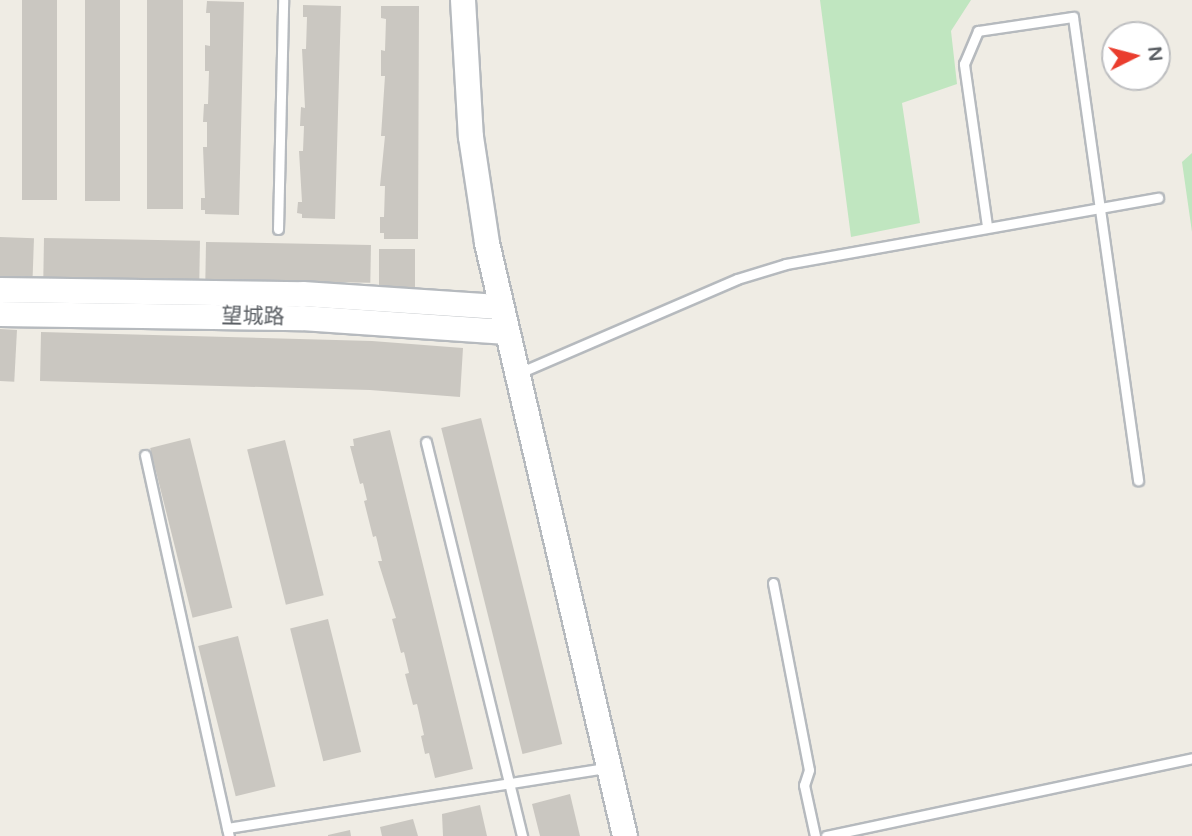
<!DOCTYPE html>
<meta charset="utf-8">
<style>
body{margin:0}
#map{position:relative;width:1192px;height:836px;overflow:hidden;background:#efece4;font-family:"Varela Round","Noto Sans SC",sans-serif}
div>[style]{position:absolute}
.green>*{inset:0;background:#c0e6c0}
.building>*{inset:0;background:#cac7c1;transform-origin:0 0}
.roads{filter:drop-shadow(2px 0 #b6babe) drop-shadow(-2px 0 #b6babe) drop-shadow(0 2px #b6babe) drop-shadow(0 -2px #b6babe)}
.lane>*{height:9px;margin:-4.5px;padding:0 4.5px;transform-origin:4.5px;border-radius:4.5px;background:#fff}
.secondary>*{height:24px;margin:-12px;padding:0 12px;transform-origin:12px;border-radius:12px;background:#fff}
span{translate:-50% -50%;white-space:nowrap;text-align:center;line-height:1.15;-webkit-text-stroke:6px #fff;paint-order:stroke}
.street-label{font-size:21px;color:#5c6065}
.north{position:absolute;left:1101px;top:21px;width:70px;height:70px;box-sizing:border-box;background:#fff;border:2px solid #bebfc1;border-radius:50%;rotate:84deg;font-size:19px;font-weight:700;line-height:28px;text-align:center;color:#5c6065}
.north::after{content:'';display:block;margin:auto;width:24px;height:32px;background:#ea3d2e;clip-path:polygon(50% 0,100% 100%,50% 72%,0 100%)}
</style>
<div id="map">
<div class="green">
<div style="clip-path:polygon(820px 0,971px 0,951px 31px,957px 84px,902px 103px,920px 223px,851px 237px)"></div>
<div style="clip-path:polygon(1192px 153px,1192px 232px,1182px 162px)"></div>
</div>
<div class="building">
<div style="left:22px;top:0;width:35px;height:200px"></div>
<div style="left:85px;top:0;width:35px;height:201px"></div>
<div style="left:147px;top:0;width:36px;height:209px"></div>
<div style="clip-path:polygon(207px 1px,244px 2px,239px 215px,205px 214px,205px 210px,201px 210px,201px 198px,205px 198px,203px 147px,207px 147px,207px 122px,203px 122px,204px 104px,208px 104px,209px 71px,205px 71px,205px 45px,210px 46px,210px 13px,206px 13px)"></div>
<div style="clip-path:polygon(303px 5px,341px 6px,335px 219px,302px 218px,302px 214px,297px 213px,298px 202px,302px 202px,299px 151px,303px 151px,304px 126px,300px 126px,301px 107px,305px 108px,302px 49px,306px 49px,307px 17px,303px 17px)"></div>
<div style="clip-path:polygon(381px 6px,419px 6px,418px 239px,384px 239px,384px 233px,380px 233px,380px 217px,384px 217px,385px 186px,380px 186px,385px 136px,381px 136px,385px 76px,381px 76px,381px 50px,385px 51px,386px 19px,381px 18px)"></div>
<div style="left:0;top:237px;width:34px;height:41px;rotate:2deg"></div>
<div style="left:44px;top:238px;width:156px;height:41px;rotate:1deg"></div>
<div style="left:206px;top:242px;width:165px;height:38px;rotate:1deg"></div>
<div style="left:379px;top:249px;width:36px;height:41px"></div>
<div style="left:0;top:329px;width:17px;height:52px;rotate:3deg"></div>
<div style="clip-path:polygon(41px 332px,372px 341px,463px 348px,460px 397px,370px 390px,40px 381px)"></div>
<div style="left:481px;top:418px;width:336px;height:41px;rotate:76deg"></div>
<div style="clip-path:polygon(390px 430px,473px 769px,435px 778px,429px 753px,425px 754px,421px 736px,424px 735px,417px 704px,413px 705px,405px 674px,409px 673px,404px 652px,401px 653px,392px 619px,396px 618px,378px 561px,382px 561px,376px 536px,373px 537px,364px 501px,367px 500px,363px 483px,360px 484px,350px 446px,354px 446px,353px 439px)"></div>
<div style="left:190px;top:438px;width:175px;height:41px;rotate:76deg"></div>
<div style="left:285px;top:440px;width:160px;height:39px;rotate:76deg"></div>
<div style="left:328px;top:619px;width:137px;height:39px;rotate:76deg"></div>
<div style="left:238px;top:636px;width:155px;height:41px;rotate:76deg"></div>
<div style="clip-path:polygon(570px 794px,580px 836px,540px 836px,532px 804px)"></div>
<div style="clip-path:polygon(480px 805px,487px 836px,443px 836px,442px 814px)"></div>
<div style="clip-path:polygon(413px 819px,418px 836px,382px 836px,380px 827px)"></div>
<div style="clip-path:polygon(350px 830px,351px 836px,328px 836px,328px 835px)"></div>
</div>
<div class="roads">
<div class="lane">
<div style="left:987px;top:226px;width:164px;rotate:-98.1deg"></div>
<div style="left:964px;top:64px;width:36px;rotate:-67deg"></div>
<div style="left:978px;top:31px;width:96px;rotate:-8.4deg"></div>
<div style="left:1073px;top:17px;width:468px;rotate:82deg"></div>
<div style="left:278px;top:229px;width:229px;rotate:-88.7deg"></div>
<div style="left:519px;top:373px;width:237px;rotate:-23.3deg"></div>
<div style="left:737px;top:279px;width:51px;rotate:-17deg"></div>
<div style="left:786px;top:264px;width:378px;rotate:-10.1deg"></div>
<div style="left:426px;top:442px;width:406px;rotate:76.3deg"></div>
<div style="left:145px;top:455px;width:390px;rotate:77.6deg"></div>
<div style="left:773px;top:583px;width:190px;rotate:79.1deg"></div>
<div style="left:809px;top:770px;width:16px;rotate:108deg"></div>
<div style="left:804px;top:785px;width:52px;rotate:77.8deg"></div>
<div style="left:227px;top:828px;width:385px;rotate:-9deg"></div>
<div style="left:826px;top:836px;width:374px;rotate:-12deg"></div>
</div>
<div class="secondary">
<div style="left:463px;top:0;width:137px;rotate:86.7deg"></div>
<div style="left:471px;top:137px;width:107px;rotate:81.4deg"></div>
<div style="left:487px;top:243px;width:609px;rotate:76.9deg"></div>
<div style="left:0;top:290px;width:303px;rotate:0.8deg"></div>
<div style="left:303px;top:294px;width:197px;rotate:3.8deg"></div>
<div style="left:0;top:314px;width:302px;rotate:0.8deg"></div>
<div style="left:302px;top:318px;width:204px;rotate:3.9deg"></div>
</div>
</div>
<div class="street-label">
<span style="left:253px;top:317px;rotate:1deg">望城路</span>
</div>
<div class="north">N</div>
</div>
